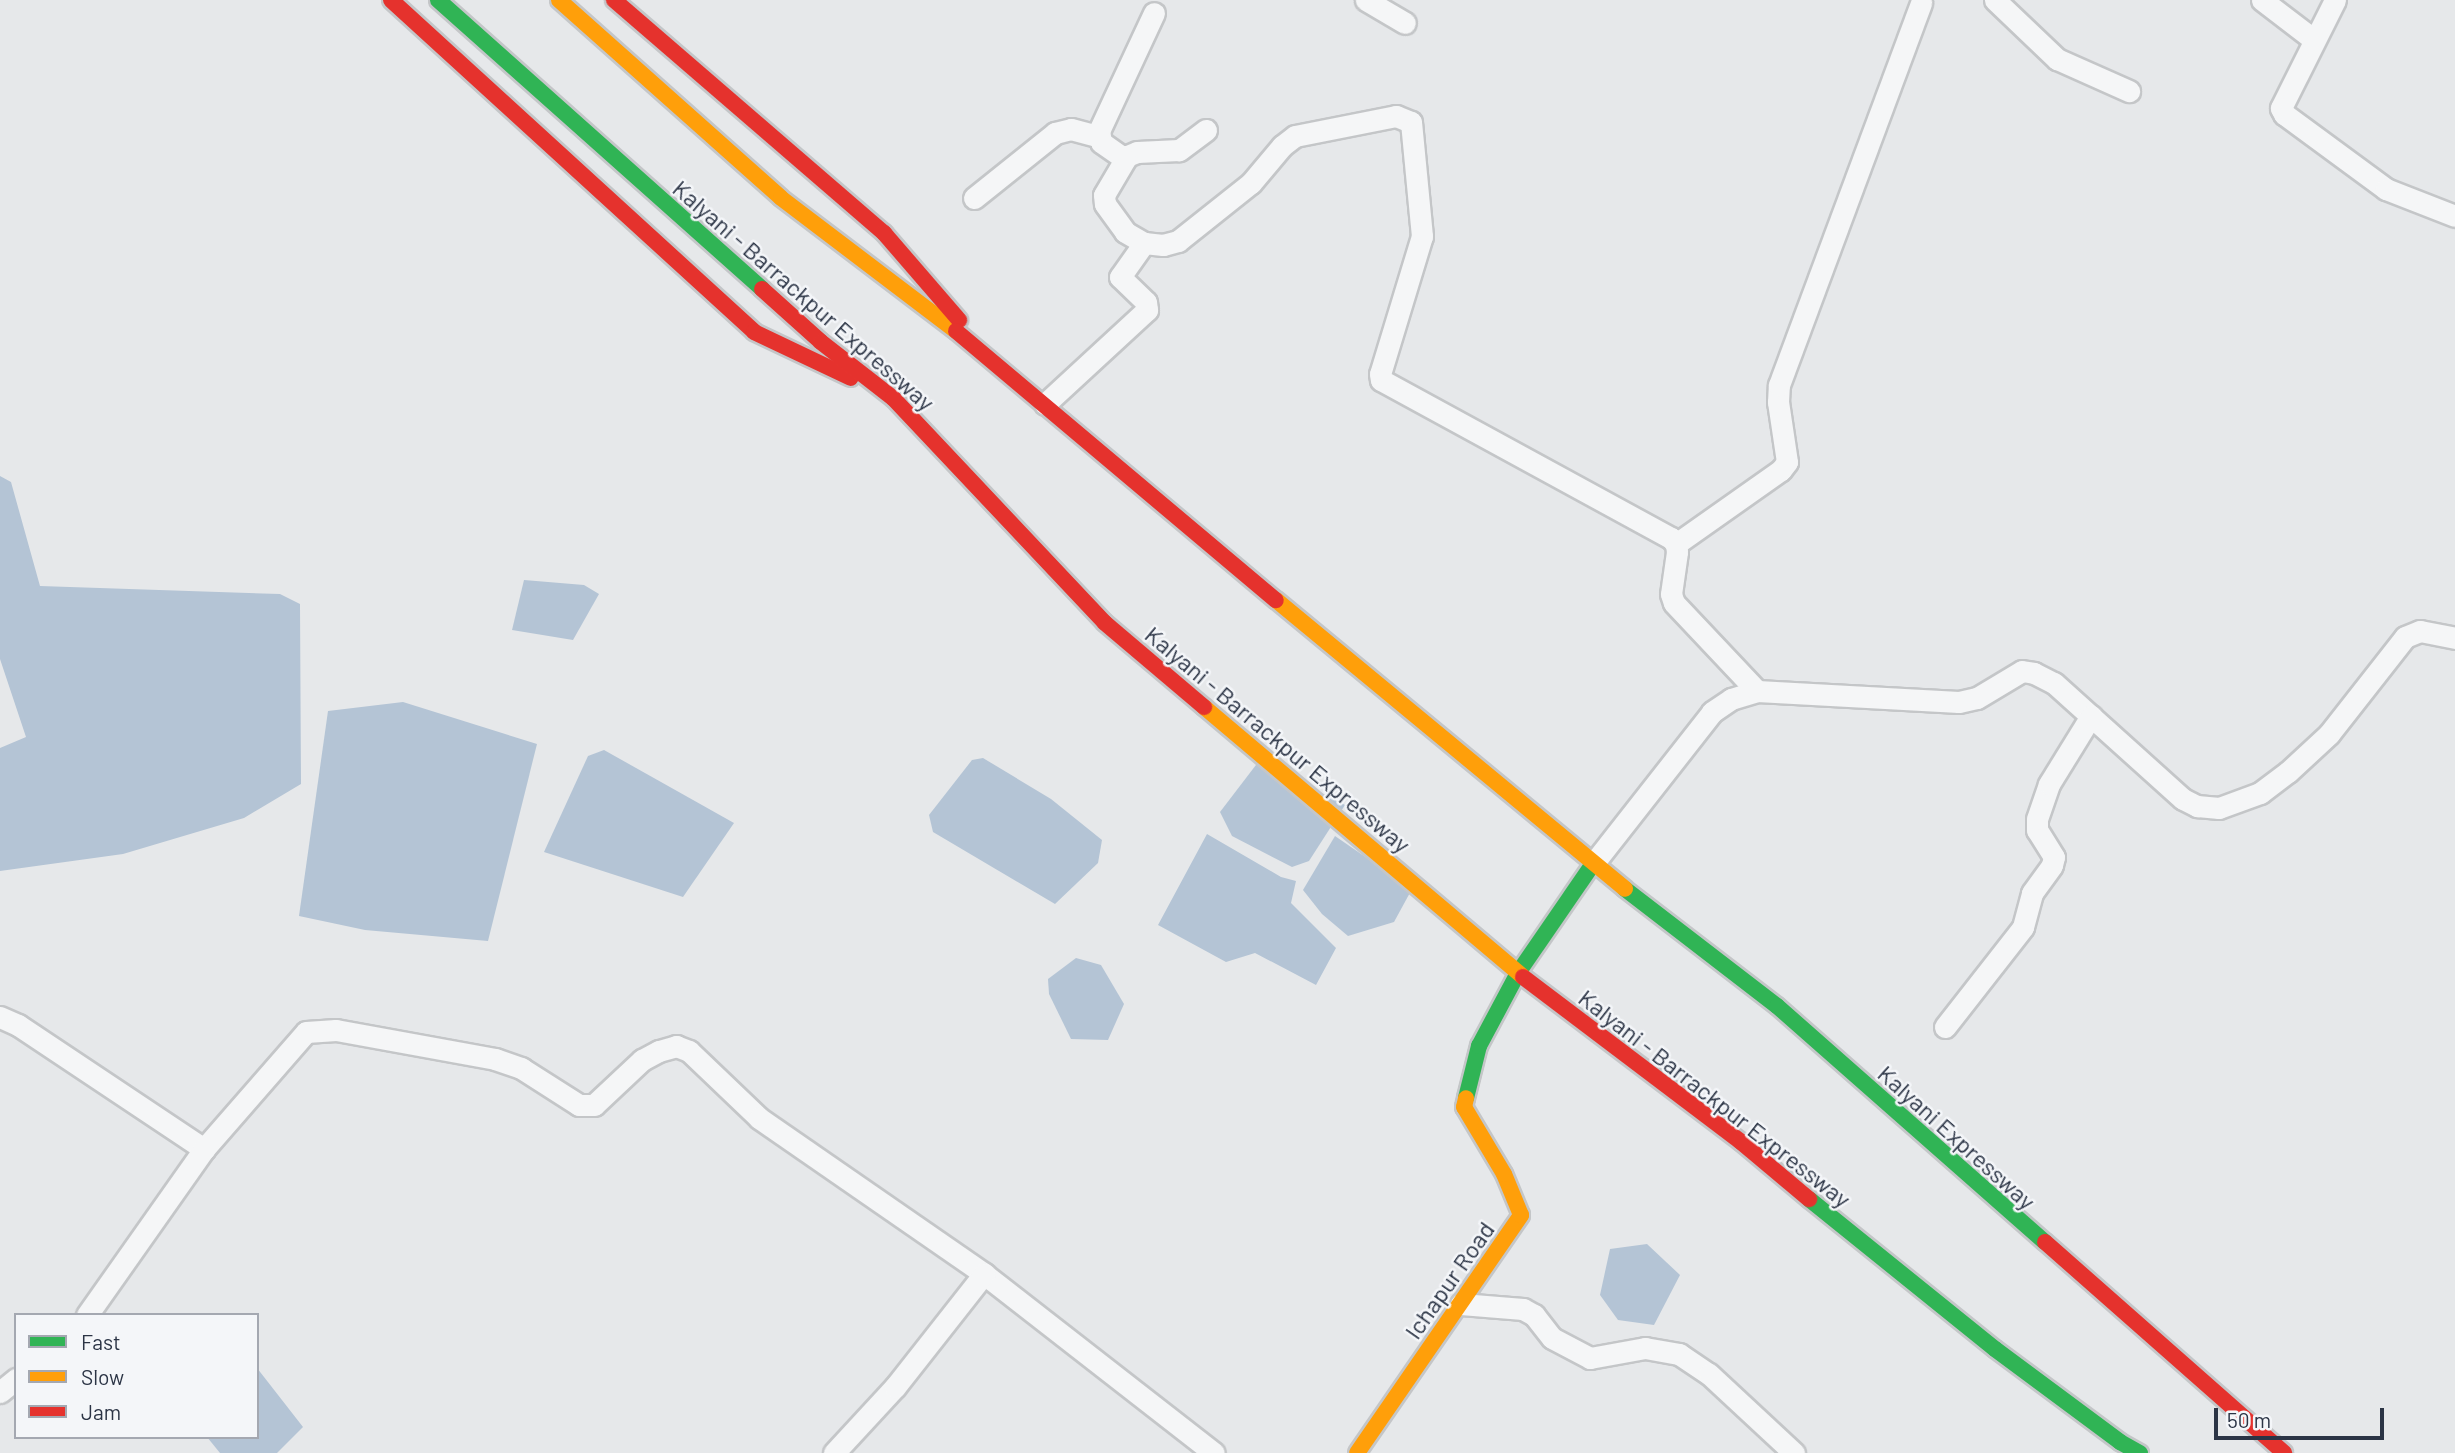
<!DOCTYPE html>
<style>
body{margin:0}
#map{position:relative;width:2455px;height:1453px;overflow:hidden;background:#e6e8ea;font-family:Barlow,sans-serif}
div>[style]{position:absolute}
.water>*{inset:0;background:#b4c4d5}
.roads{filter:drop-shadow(2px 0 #c4c6c8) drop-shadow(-2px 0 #c4c6c8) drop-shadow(0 2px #c4c6c8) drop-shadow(0 -2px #c4c6c8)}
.street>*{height:21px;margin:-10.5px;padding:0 10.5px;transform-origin:10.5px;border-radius:10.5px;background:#f5f6f7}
.fast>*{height:16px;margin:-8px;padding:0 8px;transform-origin:8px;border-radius:8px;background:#30b455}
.slow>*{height:16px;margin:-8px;padding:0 8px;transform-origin:8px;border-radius:8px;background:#ff9f0a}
.jam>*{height:16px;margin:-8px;padding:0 8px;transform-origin:8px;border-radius:8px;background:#e5322d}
span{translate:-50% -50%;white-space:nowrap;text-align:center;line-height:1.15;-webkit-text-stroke:5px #f4f6f9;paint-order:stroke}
.street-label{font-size:24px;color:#2b3445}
.legend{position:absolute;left:14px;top:1313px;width:245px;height:126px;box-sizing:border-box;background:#f4f6f9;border:2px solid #a4a8b1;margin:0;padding:9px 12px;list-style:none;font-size:21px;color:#2b3445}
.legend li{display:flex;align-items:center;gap:14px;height:35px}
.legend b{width:35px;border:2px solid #a4a8b1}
.scale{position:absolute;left:2214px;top:1408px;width:170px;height:32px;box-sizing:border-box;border:4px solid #2b3445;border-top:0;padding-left:9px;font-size:21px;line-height:24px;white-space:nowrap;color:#2b3445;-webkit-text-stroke:5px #f4f6f9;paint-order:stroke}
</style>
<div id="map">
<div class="water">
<div style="clip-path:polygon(0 476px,11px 482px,40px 586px,280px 594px,300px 604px,301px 784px,244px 818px,123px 854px,0 871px,0 748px,26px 737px,0 659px)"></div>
<div style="clip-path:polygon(524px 580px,584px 585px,599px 594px,573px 640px,512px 630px)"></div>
<div style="clip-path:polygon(403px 702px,537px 744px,488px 941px,365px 930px,299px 916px,328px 711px)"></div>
<div style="clip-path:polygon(604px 750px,734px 823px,683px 897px,544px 852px,588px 756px)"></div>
<div style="clip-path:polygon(983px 758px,1051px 799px,1102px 840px,1098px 863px,1055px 904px,933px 832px,929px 815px,972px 760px)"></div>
<div style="clip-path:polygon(1259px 761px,1345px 805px,1309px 861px,1292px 867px,1232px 836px,1220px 812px)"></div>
<div style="clip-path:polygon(1207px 834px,1281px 877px,1296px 881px,1291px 903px,1336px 948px,1316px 985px,1255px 953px,1226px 962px,1158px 925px)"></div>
<div style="clip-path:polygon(1335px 836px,1412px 889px,1394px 922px,1348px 936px,1322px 914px,1303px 890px)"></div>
<div style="clip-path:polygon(1076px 958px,1101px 965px,1124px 1004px,1108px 1040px,1071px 1039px,1049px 994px,1048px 979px)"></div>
<div style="clip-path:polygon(1647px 1244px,1680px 1275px,1654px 1325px,1618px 1320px,1600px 1295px,1610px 1249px)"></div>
<div style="clip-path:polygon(257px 1368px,303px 1427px,277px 1453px,220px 1453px,207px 1437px,257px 1437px)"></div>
</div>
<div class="roads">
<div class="street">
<div style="left:1366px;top:0;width:45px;rotate:30.5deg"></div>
<div style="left:1995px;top:0;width:86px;rotate:43.6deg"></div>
<div style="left:2057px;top:59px;width:79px;rotate:24deg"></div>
<div style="left:2262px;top:0;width:64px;rotate:37.4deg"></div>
<div style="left:2335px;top:0;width:121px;rotate:116.6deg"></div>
<div style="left:2281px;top:108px;width:7px;rotate:63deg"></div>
<div style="left:2284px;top:114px;width:127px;rotate:36.3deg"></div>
<div style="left:2386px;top:189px;width:74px;rotate:21.4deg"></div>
<div style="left:1206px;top:130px;width:34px;rotate:143deg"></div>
<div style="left:1179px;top:150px;width:42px;rotate:177.3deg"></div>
<div style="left:1137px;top:152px;width:11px;rotate:158deg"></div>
<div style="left:1127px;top:156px;width:45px;rotate:120.5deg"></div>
<div style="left:1104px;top:195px;width:9px;rotate:84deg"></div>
<div style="left:1105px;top:204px;width:34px;rotate:54deg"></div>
<div style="left:1125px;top:232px;width:22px;rotate:30deg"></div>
<div style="left:1144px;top:243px;width:19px;rotate:6deg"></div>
<div style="left:1163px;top:245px;width:16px;rotate:-15deg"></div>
<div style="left:1178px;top:241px;width:93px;rotate:-38.5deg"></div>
<div style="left:1251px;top:183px;width:48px;rotate:-50deg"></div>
<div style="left:1282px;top:146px;width:16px;rotate:-38deg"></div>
<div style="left:1295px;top:136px;width:103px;rotate:-11.2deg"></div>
<div style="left:1396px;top:116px;width:16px;rotate:22deg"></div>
<div style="left:1411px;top:122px;width:115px;rotate:84.5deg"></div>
<div style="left:1422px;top:236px;width:144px;rotate:106.9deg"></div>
<div style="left:1380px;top:374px;width:6px;rotate:81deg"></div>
<div style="left:1381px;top:380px;width:330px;rotate:28.6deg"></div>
<div style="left:1671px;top:538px;width:8px;rotate:50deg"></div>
<div style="left:1676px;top:544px;width:8px;rotate:83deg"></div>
<div style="left:1677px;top:552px;width:42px;rotate:98.1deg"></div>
<div style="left:1671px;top:594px;width:9px;rotate:72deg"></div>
<div style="left:1674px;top:603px;width:121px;rotate:46.7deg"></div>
<div style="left:1125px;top:159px;width:29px;rotate:-145deg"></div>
<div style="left:1101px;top:142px;width:11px;rotate:-100deg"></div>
<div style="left:1099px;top:131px;width:130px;rotate:-65deg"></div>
<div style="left:974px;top:198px;width:104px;rotate:-38.7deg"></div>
<div style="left:1055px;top:133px;width:16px;rotate:-14deg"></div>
<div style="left:1071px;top:129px;width:28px;rotate:15deg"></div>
<div style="left:1045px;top:404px;width:139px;rotate:-42.7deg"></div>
<div style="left:1147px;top:310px;width:8px;rotate:-97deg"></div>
<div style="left:1146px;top:302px;width:36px;rotate:-136deg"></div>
<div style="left:1120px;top:277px;width:42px;rotate:-54.8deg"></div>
<div style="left:1676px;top:544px;width:128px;rotate:-35.2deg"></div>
<div style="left:1781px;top:470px;width:10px;rotate:-53deg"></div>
<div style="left:1787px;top:462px;width:61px;rotate:-98.5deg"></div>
<div style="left:1778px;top:402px;width:17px;rotate:-87deg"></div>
<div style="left:1779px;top:385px;width:408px;rotate:-69.6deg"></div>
<div style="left:1593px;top:864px;width:193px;rotate:-51.9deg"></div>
<div style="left:1712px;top:712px;width:23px;rotate:-34deg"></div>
<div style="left:1731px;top:699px;width:27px;rotate:-17deg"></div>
<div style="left:1757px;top:691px;width:202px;rotate:3.1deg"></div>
<div style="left:1959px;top:702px;width:18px;rotate:-13deg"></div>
<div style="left:1977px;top:698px;width:52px;rotate:-31deg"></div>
<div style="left:2022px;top:671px;width:12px;rotate:9deg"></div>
<div style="left:2034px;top:673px;width:22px;rotate:27deg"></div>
<div style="left:2054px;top:683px;width:173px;rotate:42deg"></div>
<div style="left:2183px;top:799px;width:16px;rotate:27deg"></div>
<div style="left:2197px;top:806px;width:22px;rotate:5deg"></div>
<div style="left:2219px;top:808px;width:44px;rotate:-20.1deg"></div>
<div style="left:2260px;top:793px;width:35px;rotate:-37deg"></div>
<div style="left:2288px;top:772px;width:56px;rotate:-42.8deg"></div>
<div style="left:2329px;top:734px;width:123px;rotate:-51.9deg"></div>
<div style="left:2405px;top:637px;width:16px;rotate:-22deg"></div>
<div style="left:2420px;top:631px;width:36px;rotate:11deg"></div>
<div style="left:0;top:1017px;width:20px;rotate:24deg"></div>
<div style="left:18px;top:1025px;width:224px;rotate:33.7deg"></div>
<div style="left:1945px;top:1027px;width:127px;rotate:-52deg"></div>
<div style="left:2023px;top:927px;width:35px;rotate:-75deg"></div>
<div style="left:2032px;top:893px;width:34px;rotate:-54deg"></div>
<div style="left:2052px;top:865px;width:8px;rotate:-76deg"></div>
<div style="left:2054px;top:857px;width:32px;rotate:-122deg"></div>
<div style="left:2037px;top:830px;width:11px;rotate:-90deg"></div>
<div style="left:2037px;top:819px;width:37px;rotate:-71deg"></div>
<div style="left:2049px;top:784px;width:80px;rotate:-58.3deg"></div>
<div style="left:1461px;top:1304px;width:62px;rotate:4.6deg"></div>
<div style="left:1523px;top:1309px;width:13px;rotate:29deg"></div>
<div style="left:1534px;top:1315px;width:29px;rotate:52deg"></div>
<div style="left:1552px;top:1338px;width:43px;rotate:27.8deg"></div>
<div style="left:1590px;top:1358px;width:56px;rotate:-10.3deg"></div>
<div style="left:1645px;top:1348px;width:35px;rotate:10deg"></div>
<div style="left:1679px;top:1354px;width:36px;rotate:34deg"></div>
<div style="left:1709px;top:1374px;width:116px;rotate:42.9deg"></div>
<div style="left:87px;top:1315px;width:203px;rotate:-54.8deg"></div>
<div style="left:204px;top:1149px;width:155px;rotate:-48.9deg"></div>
<div style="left:306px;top:1032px;width:30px;rotate:-4deg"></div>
<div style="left:336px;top:1030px;width:162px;rotate:10.3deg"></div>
<div style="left:495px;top:1059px;width:28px;rotate:19deg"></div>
<div style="left:521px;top:1068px;width:69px;rotate:32.5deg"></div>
<div style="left:579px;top:1105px;width:15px"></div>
<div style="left:594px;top:1105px;width:66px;rotate:-43.2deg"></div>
<div style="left:642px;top:1060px;width:19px;rotate:-28deg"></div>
<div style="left:659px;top:1051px;width:18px;rotate:-16deg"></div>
<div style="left:676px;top:1046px;width:14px;rotate:21deg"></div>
<div style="left:689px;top:1051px;width:97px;rotate:43.7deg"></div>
<div style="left:759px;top:1118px;width:274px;rotate:34.7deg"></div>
<div style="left:984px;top:1274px;width:291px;rotate:37.9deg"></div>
<div style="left:0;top:1392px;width:21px;rotate:-39deg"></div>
<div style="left:834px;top:1453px;width:90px;rotate:-47.3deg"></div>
<div style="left:895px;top:1387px;width:144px;rotate:-51.8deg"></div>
</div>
<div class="fast">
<div style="left:438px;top:0;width:434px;rotate:41.7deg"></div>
<div style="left:1625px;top:889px;width:192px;rotate:37.6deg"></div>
<div style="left:1777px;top:1006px;width:357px;rotate:41.4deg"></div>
<div style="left:1466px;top:1098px;width:54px;rotate:-76deg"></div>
<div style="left:1479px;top:1046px;width:83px;rotate:-61.9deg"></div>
<div style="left:1518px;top:973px;width:132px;rotate:-55.5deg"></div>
<div style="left:1809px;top:1199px;width:239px;rotate:38.9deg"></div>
<div style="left:1995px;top:1349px;width:156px;rotate:36.6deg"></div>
<div style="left:2120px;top:1442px;width:23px;rotate:29deg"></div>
</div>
<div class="slow">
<div style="left:559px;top:0;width:297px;rotate:41.7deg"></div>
<div style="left:781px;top:198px;width:220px;rotate:37.2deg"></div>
<div style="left:1276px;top:600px;width:453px;rotate:39.6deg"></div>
<div style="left:1204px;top:707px;width:418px;rotate:40.2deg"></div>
<div style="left:1357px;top:1453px;width:289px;rotate:-55.4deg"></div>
<div style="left:1521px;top:1215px;width:44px;rotate:-112.5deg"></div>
<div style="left:1504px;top:1174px;width:78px;rotate:-120.8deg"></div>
<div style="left:1464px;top:1107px;width:9px;rotate:-77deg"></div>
</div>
<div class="jam">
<div style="left:391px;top:0;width:492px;rotate:42.4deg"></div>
<div style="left:754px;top:332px;width:107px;rotate:25.4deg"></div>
<div style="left:614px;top:0;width:357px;rotate:40.8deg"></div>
<div style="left:884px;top:233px;width:115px;rotate:49.2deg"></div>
<div style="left:762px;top:289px;width:79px;rotate:41.9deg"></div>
<div style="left:821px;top:342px;width:91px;rotate:37.9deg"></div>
<div style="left:893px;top:398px;width:309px;rotate:46.7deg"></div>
<div style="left:1105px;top:623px;width:130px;rotate:40.3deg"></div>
<div style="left:956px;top:331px;width:418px;rotate:40.1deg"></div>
<div style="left:1523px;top:977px;width:273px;rotate:37.1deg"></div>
<div style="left:1741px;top:1142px;width:89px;rotate:40deg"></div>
<div style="left:2045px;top:1242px;width:319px;rotate:41.4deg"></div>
</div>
</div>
<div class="street-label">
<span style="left:804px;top:295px;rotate:41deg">Kalyani - Barrackpur Expressway</span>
<span style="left:1278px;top:739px;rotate:40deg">Kalyani - Barrackpur Expressway</span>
<span style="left:1715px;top:1098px;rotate:38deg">Kalyani - Barrackpur Expressway</span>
<span style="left:1957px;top:1137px;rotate:42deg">Kalyani Expressway</span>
<span style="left:1449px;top:1280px;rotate:-55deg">Ichapur Road</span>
</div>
<ul class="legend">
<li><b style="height:9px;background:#30b455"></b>Fast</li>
<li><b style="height:9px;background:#ff9f0a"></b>Slow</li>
<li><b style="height:9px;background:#e5322d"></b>Jam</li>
</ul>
<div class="scale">50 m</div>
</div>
